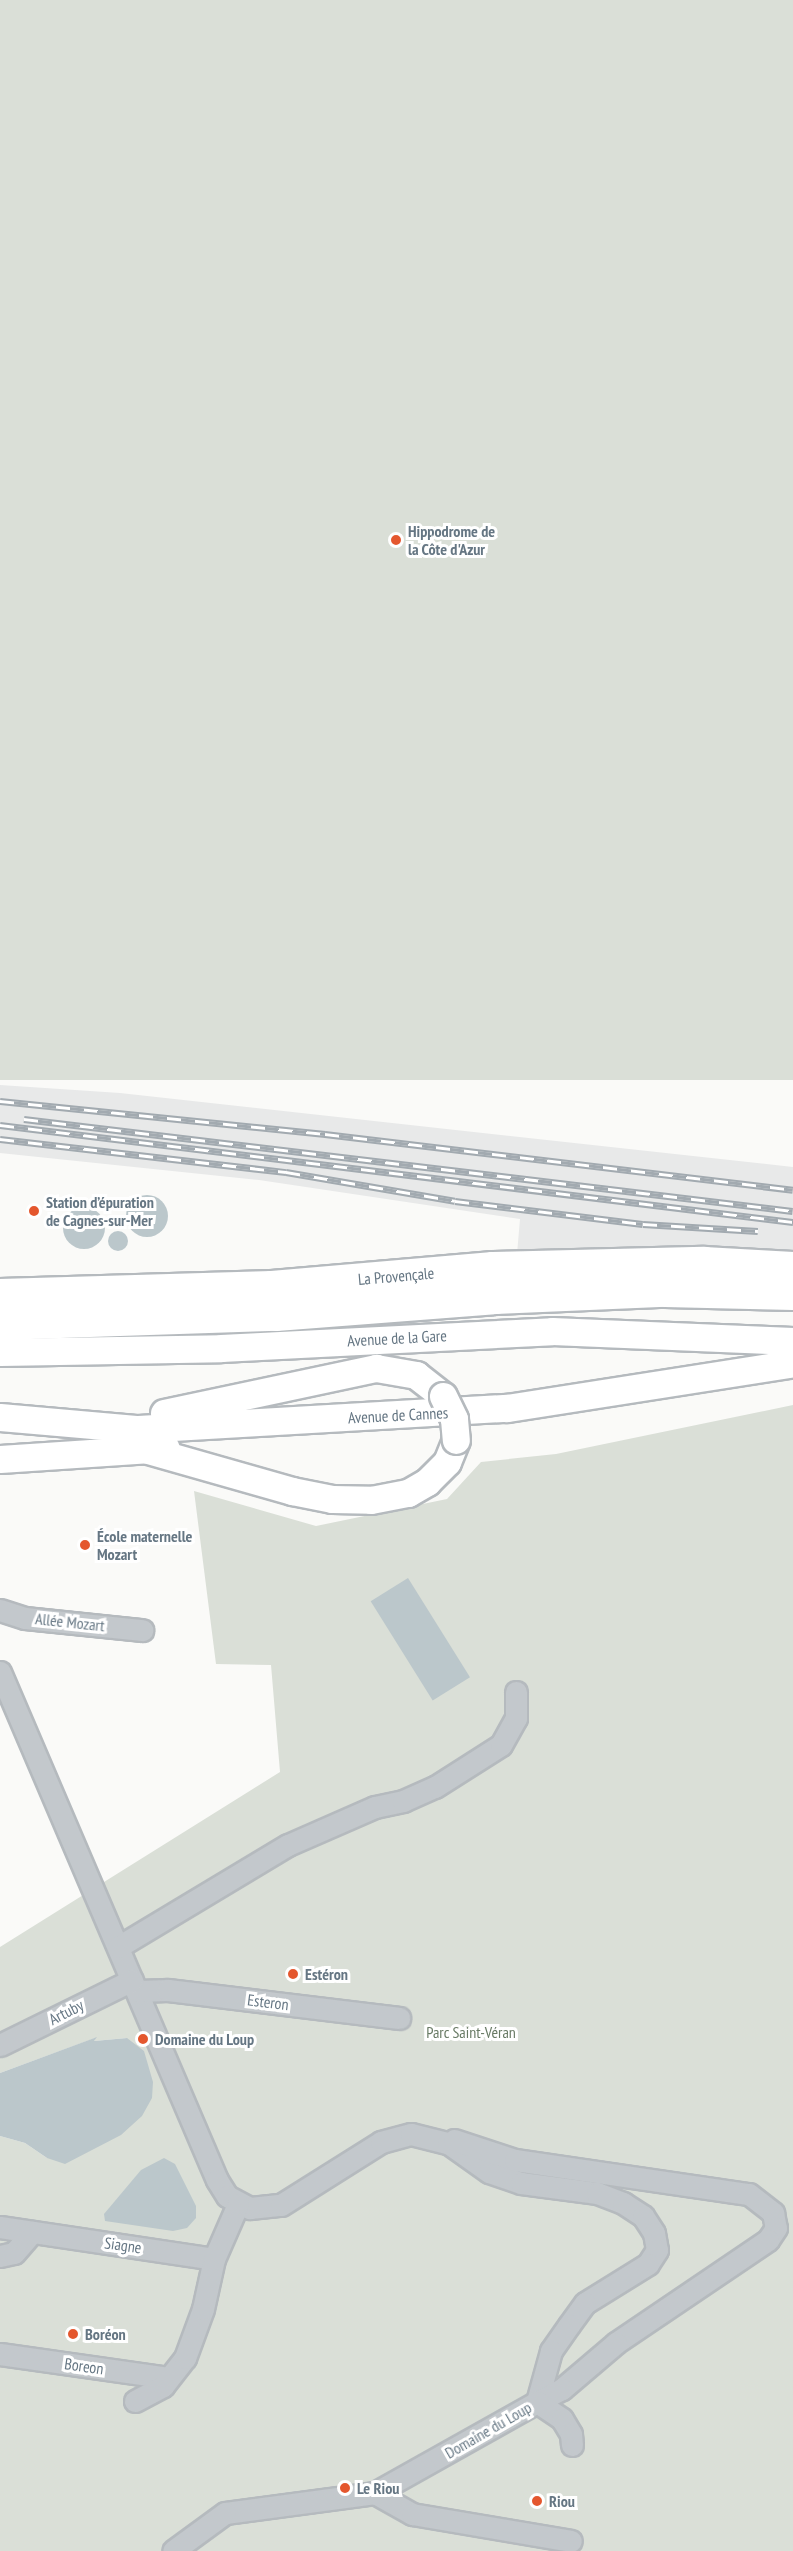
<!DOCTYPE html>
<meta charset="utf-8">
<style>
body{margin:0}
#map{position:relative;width:793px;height:2551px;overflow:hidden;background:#fafaf8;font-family:"PT Sans Narrow",sans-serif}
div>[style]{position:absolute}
.built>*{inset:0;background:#e8e9e9}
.green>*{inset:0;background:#dadfd7;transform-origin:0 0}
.water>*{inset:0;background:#bbc7cb;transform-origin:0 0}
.round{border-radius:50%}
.roads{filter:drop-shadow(2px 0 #b5babe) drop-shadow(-2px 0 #b5babe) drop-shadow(0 2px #b5babe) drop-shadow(0 -2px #b5babe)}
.minor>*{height:21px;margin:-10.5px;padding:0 10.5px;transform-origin:10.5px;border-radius:10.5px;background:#c3c8cc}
.major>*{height:27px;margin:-13.5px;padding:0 13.5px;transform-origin:13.5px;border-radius:13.5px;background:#fff}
.highway>*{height:32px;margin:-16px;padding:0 16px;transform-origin:16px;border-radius:16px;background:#fff}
.rail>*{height:7px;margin-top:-3.5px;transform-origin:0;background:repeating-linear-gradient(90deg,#fff 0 14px,#a2aab0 0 28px);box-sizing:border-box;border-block:2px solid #a2aab0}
.bridges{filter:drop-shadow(2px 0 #b5babe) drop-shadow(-2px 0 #b5babe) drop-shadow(0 2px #b5babe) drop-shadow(0 -2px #b5babe)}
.major-bridge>*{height:27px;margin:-13.5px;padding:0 13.5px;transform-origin:13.5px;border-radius:13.5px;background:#fff}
.dots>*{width:16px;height:16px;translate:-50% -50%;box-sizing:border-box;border:3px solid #fff;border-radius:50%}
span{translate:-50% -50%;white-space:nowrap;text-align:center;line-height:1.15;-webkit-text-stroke:6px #fff;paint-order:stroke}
.poi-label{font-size:16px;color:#657683;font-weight:700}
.left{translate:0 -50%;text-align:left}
.street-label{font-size:16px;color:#657683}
.park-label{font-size:16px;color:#687a64}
</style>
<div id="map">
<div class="built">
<div style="clip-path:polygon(0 1085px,120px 1093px,793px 1167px,793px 1250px,648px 1246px,517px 1254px,520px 1219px,259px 1180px,0 1153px)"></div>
</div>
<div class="green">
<div style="left:0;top:0;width:793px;height:1080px"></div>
<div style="clip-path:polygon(793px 1405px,793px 2551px,0 2551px,0 2136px,25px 2143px,47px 2158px,127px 2038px,94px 2041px,95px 2038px,0 2073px,0 1947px,280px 1772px,271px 1665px,216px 1664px,194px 1491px,316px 1526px,447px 1499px,481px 1462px,556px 1454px)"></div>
</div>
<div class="water">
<div class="round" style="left:126px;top:1195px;width:42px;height:42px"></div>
<div class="round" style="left:63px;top:1207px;width:42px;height:42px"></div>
<div class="round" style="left:108px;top:1231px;width:20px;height:20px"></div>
<div style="left:408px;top:1578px;width:117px;height:44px;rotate:58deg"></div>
<div style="clip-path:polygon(97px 2037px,94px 2041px,127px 2038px,144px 2051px,153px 2082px,152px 2098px,142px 2116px,121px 2135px,65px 2164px,47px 2158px,25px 2143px,0 2136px,0 2073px)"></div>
<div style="clip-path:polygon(164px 2158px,175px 2164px,196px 2206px,196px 2218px,187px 2228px,173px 2231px,105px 2221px,104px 2214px,141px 2170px)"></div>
</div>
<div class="roads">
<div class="minor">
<div style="left:0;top:1610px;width:26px;rotate:18deg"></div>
<div style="left:25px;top:1618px;width:118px;rotate:5.9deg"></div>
<div style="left:0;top:1672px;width:552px;rotate:66.87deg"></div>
<div style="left:217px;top:2180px;width:19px;rotate:58deg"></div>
<div style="left:227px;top:2196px;width:26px;rotate:28deg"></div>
<div style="left:250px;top:2208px;width:31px;rotate:-6deg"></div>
<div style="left:281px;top:2205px;width:118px;rotate:-32.2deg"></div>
<div style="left:381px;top:2142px;width:31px;rotate:-15deg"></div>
<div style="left:411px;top:2134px;width:38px;rotate:14deg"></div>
<div style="left:448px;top:2143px;width:50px;rotate:35.3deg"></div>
<div style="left:489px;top:2172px;width:34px;rotate:19deg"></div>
<div style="left:521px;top:2183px;width:77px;rotate:7.5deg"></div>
<div style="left:597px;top:2193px;width:28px;rotate:21deg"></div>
<div style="left:623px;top:2203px;width:24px;rotate:33deg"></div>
<div style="left:643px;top:2216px;width:20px;rotate:57deg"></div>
<div style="left:654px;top:2233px;width:17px;rotate:80deg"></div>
<div style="left:657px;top:2250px;width:17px;rotate:123deg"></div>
<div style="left:648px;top:2264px;width:74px;rotate:148.2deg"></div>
<div style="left:585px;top:2303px;width:27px;rotate:126deg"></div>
<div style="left:569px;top:2325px;width:32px;rotate:125deg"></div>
<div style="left:551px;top:2351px;width:53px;rotate:105.4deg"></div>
<div style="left:537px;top:2402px;width:186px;rotate:150.7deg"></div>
<div style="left:375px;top:2493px;width:151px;rotate:172.4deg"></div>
<div style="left:225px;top:2513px;width:64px;rotate:143.8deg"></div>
<div style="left:118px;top:1947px;width:198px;rotate:-31deg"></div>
<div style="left:288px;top:1845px;width:95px;rotate:-23.6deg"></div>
<div style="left:375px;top:1807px;width:29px;rotate:-12deg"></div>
<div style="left:403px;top:1801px;width:35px;rotate:-24deg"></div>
<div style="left:435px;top:1787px;width:78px;rotate:-32.5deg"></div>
<div style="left:501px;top:1745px;width:31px;rotate:-61deg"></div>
<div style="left:516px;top:1718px;width:26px;rotate:-90deg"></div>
<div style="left:137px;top:1991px;width:31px;rotate:-2deg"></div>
<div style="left:168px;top:1990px;width:233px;rotate:6.9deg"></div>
<div style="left:0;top:2045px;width:147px;rotate:-26.2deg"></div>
<div style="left:454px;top:2140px;width:64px;rotate:18.2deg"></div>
<div style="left:515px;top:2160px;width:236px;rotate:8.3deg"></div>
<div style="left:749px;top:2194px;width:31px;rotate:38deg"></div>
<div style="left:773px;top:2213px;width:15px;rotate:79deg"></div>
<div style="left:776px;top:2228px;width:14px;rotate:124deg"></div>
<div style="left:768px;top:2240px;width:184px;rotate:145.9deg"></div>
<div style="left:616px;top:2343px;width:71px;rotate:139.6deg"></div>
<div style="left:562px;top:2389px;width:28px;rotate:153deg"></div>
<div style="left:0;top:2227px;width:216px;rotate:8.5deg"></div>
<div style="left:0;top:2256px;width:14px;rotate:-12deg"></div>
<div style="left:14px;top:2253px;width:28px;rotate:-49deg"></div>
<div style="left:0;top:2354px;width:170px;rotate:8.1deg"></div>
<div style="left:135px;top:2401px;width:32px;rotate:-28deg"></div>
<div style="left:163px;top:2386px;width:36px;rotate:-52deg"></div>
<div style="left:185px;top:2358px;width:52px;rotate:-69.8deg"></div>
<div style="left:203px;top:2309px;width:51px;rotate:-77.6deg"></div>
<div style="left:214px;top:2259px;width:60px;rotate:-66.4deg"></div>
<div style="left:537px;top:2402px;width:30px;rotate:34deg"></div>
<div style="left:562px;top:2419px;width:17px;rotate:59deg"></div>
<div style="left:571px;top:2434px;width:11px;rotate:85deg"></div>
<div style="left:375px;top:2493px;width:43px;rotate:29.6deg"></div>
<div style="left:412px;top:2514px;width:161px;rotate:9.6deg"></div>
</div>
<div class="major">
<div style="left:0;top:1352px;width:221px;rotate:-1deg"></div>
<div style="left:221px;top:1348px;width:331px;rotate:-2.9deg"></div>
<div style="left:552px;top:1331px;width:241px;rotate:2.4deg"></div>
<div style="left:164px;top:1413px;width:217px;rotate:-12deg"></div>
<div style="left:376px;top:1368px;width:41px;rotate:9.9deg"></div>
<div style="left:416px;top:1375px;width:34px;rotate:38deg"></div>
<div style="left:0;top:1417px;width:139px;rotate:5deg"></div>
<div style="left:138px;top:1429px;width:370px;rotate:-3.3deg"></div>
<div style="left:507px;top:1408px;width:290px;rotate:-8.9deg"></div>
<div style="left:148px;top:1450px;width:150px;rotate:15.9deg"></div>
<div style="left:292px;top:1491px;width:41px;rotate:11.3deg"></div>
<div style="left:332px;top:1499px;width:39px;rotate:1deg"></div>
<div style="left:371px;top:1500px;width:38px;rotate:-11deg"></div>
<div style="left:408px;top:1493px;width:22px;rotate:-30deg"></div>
<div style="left:427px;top:1482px;width:28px;rotate:-45deg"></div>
<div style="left:447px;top:1462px;width:24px;rotate:-68deg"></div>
<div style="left:0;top:1459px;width:166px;rotate:-3.8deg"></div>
</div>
<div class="highway">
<div style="left:0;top:1295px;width:272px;rotate:-1.7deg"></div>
<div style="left:272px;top:1287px;width:222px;rotate:-4.9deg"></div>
<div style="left:493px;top:1268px;width:211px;rotate:-1.4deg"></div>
<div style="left:704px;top:1263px;width:89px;rotate:3.2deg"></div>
<div style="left:0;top:1324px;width:276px;rotate:-1.9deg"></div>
<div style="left:276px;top:1315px;width:220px;rotate:-4.4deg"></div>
<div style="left:495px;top:1298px;width:170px;rotate:-2.4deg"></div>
<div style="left:665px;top:1291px;width:128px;rotate:1.3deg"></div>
</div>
</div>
<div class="rail">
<div style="left:0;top:1101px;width:327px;rotate:5.8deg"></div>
<div style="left:325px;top:1134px;width:471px;rotate:6.8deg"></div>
<div style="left:24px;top:1119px;width:774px;rotate:6.82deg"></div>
<div style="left:0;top:1125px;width:799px;rotate:6.97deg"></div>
<div style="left:0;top:1139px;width:288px;rotate:6.6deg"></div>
<div style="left:286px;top:1172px;width:171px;rotate:9.7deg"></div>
<div style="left:455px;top:1201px;width:189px;rotate:7deg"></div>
<div style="left:643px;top:1224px;width:115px;rotate:3.5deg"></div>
</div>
<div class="bridges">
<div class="major-bridge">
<div style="left:443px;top:1396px;width:25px;rotate:64deg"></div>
<div style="left:454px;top:1419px;width:21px;rotate:85deg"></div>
</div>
</div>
<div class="dots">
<div style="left:396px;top:540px;background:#e4572e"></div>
<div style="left:34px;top:1211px;background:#e4572e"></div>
<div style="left:85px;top:1545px;background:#e4572e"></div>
<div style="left:293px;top:1974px;background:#e4572e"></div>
<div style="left:143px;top:2039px;background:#e4572e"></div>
<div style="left:73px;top:2334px;background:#e4572e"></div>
<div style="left:345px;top:2488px;background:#e4572e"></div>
<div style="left:537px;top:2501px;background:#e4572e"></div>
</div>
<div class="poi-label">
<span class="left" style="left:408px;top:540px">Hippodrome de<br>la Côte d'Azur</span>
<span class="left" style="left:46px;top:1211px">Station d’épuration<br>de Cagnes-sur-Mer</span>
<span class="left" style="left:97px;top:1545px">École maternelle<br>Mozart</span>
<span class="left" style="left:305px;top:1974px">Estéron</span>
<span class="left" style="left:155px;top:2039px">Domaine du Loup</span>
<span class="left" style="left:85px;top:2334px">Boréon</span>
<span class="left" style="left:357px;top:2488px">Le Riou</span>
<span class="left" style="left:549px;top:2501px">Riou</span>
</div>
<div class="street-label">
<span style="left:396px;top:1276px;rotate:-5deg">La Provençale</span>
<span style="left:397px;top:1338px;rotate:-3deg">Avenue de la Gare</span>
<span style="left:398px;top:1415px;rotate:-3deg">Avenue de Cannes</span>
<span style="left:70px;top:1622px;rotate:6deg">Allée Mozart</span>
<span style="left:268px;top:2002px;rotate:7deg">Esteron</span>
<span style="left:66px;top:2012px;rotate:-27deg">Artuby</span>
<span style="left:123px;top:2245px;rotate:8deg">Siagne</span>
<span style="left:84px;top:2366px;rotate:8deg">Boreon</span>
<span style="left:488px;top:2430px;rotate:-30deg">Domaine du Loup</span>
</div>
<div class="park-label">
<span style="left:471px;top:2032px">Parc Saint-Véran</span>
</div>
</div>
